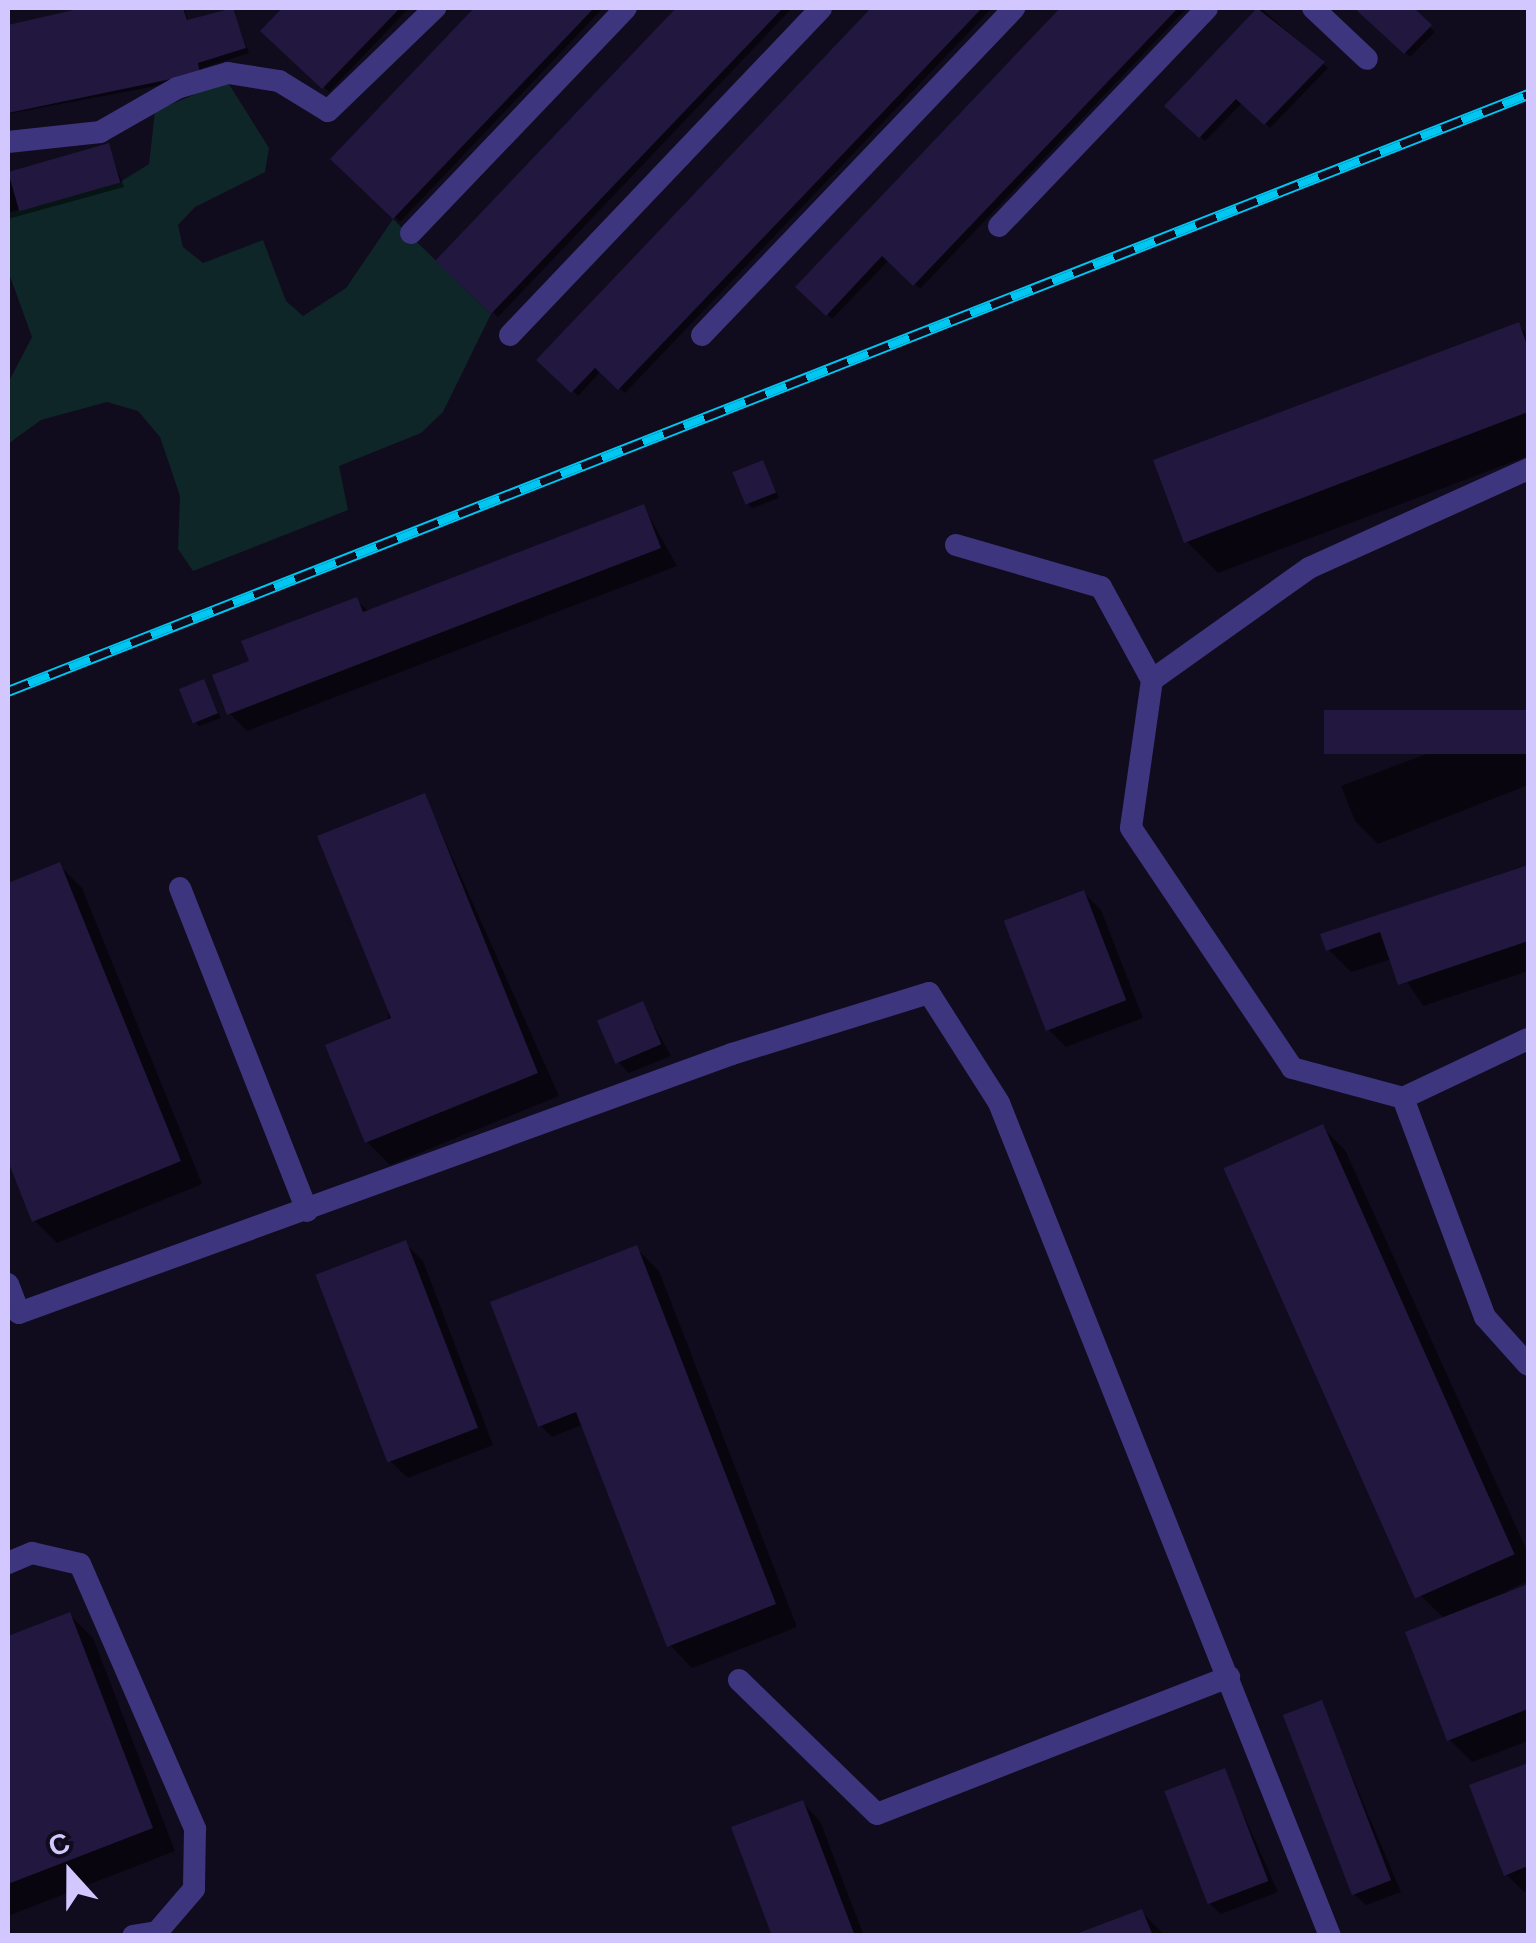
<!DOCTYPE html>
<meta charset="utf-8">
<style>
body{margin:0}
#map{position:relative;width:1536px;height:1943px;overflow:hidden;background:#100b1d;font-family:"Work Sans",sans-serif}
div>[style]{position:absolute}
.green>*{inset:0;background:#0e2627}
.shadow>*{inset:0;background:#0007}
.building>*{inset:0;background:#22173e;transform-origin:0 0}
.lane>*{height:22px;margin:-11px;padding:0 11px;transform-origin:11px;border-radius:11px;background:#3d357d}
.rail>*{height:11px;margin-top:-5.5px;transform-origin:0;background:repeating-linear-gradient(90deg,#100b1d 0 22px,#00c6f2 0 44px);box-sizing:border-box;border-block:2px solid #00c6f2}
span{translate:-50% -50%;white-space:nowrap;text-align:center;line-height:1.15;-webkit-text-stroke:9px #100b1d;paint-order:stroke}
.frame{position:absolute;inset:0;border:10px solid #d2c7ff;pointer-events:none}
.north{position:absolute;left:20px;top:1823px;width:100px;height:100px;-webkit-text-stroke:8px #100b1d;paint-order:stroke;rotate:339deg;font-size:28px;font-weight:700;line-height:40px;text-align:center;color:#d2c7ff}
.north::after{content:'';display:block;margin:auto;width:35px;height:45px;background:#d2c7ff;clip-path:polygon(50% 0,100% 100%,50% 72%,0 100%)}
</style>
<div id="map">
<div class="green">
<div style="clip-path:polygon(227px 81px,269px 148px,265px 172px,195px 207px,178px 225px,183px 247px,203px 263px,263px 240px,286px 301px,303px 316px,346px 288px,393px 219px,491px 314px,443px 412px,421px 433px,339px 466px,348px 510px,193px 571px,178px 549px,180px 496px,160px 437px,138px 411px,107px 402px,41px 420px,8px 444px,8px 383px,32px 337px,8px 271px,8px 213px,120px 182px,149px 164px,155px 111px)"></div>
</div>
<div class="shadow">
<div style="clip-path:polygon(93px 8px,184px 8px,189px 22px,232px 10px,249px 53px,202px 68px,204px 77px,8px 114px,8px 27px)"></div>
<div style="clip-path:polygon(285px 8px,409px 8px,329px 92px,264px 30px)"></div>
<div style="clip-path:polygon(478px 8px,603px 8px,400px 222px,334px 159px)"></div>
<div style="clip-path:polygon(679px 8px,792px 8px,498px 317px,439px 260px)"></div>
<div style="clip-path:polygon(875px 8px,992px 8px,625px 393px,601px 371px,578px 396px,540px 360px)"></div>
<div style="clip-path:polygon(1064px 8px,1187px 8px,920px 289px,889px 260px,832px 319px,799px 287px)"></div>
<div style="clip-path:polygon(1261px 8px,1328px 68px,1270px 128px,1243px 102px,1205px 141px,1167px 106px)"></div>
<div style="clip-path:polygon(1358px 8px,1410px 8px,1435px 32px,1410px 57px)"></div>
<div style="clip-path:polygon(108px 145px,124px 187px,8px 219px,8px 173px)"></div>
<div style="clip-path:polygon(1518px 325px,1528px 335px,1528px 456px,1218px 573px,1187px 542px)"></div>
<div style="clip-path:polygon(763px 463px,779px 498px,752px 508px,747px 503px)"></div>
<div style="clip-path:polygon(644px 507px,677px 566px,247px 731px,229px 713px,252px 663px,356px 600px,369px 612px)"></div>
<div style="clip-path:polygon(203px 682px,221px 718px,199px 726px,194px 721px)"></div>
<div style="clip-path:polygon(1528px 716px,1528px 785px,1378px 844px,1355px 821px,1341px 786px)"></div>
<div style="clip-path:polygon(425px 796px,559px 1096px,390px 1165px,367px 1142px)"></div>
<div style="clip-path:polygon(59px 865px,82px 888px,202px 1184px,57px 1243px,34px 1220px,8px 1154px,8px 886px)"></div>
<div style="clip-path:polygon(1528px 868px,1528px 971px,1423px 1006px,1392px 959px,1351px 972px,1328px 949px,1323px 936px)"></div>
<div style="clip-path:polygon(1084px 893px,1101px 910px,1143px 1018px,1066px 1047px,1049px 1030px)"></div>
<div style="clip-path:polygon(642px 1004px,671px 1056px,629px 1073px,617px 1061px)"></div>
<div style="clip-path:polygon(1322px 1127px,1345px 1150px,1528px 1553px,1528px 1581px,1504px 1592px,1528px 1587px,1528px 1741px,1472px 1762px,1449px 1739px,1445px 1619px,1421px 1596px)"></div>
<div style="clip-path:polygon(405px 1243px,423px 1261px,493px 1445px,408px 1478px,390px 1461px)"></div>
<div style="clip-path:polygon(636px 1248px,659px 1271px,797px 1627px,692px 1668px,670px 1645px,584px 1424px,552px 1437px,541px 1426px)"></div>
<div style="clip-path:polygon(70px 1615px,93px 1638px,175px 1851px,8px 1916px,8px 1639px)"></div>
<div style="clip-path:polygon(1321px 1703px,1401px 1892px,1366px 1905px,1354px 1894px)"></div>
<div style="clip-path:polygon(1528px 1765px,1528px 1890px,1524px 1892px,1506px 1874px,1473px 1787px)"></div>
<div style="clip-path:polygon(1224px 1771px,1278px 1892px,1221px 1914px,1209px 1903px)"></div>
<div style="clip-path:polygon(803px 1803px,820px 1821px,864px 1936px,775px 1936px)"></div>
<div style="clip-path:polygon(1142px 1912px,1165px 1936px,1079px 1936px)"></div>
</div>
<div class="building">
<div style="clip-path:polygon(82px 8px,183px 8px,187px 20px,233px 8px,246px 48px,198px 63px,200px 73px,8px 113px,8px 25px)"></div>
<div style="clip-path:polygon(282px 8px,400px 8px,322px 89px,260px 31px)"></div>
<div style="clip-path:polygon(474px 8px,594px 8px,393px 219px,330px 159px)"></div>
<div style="clip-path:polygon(676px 8px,783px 8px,491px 314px,435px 261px)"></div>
<div style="clip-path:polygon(871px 8px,982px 8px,618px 390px,595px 368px,571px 393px,536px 360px)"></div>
<div style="clip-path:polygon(1060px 8px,1178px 8px,913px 286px,882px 256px,826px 316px,795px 287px)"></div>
<div style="clip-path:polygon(1257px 8px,1325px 62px,1264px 125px,1236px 99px,1199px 138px,1164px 106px)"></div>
<div style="clip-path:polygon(1354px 8px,1414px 8px,1432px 25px,1404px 54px)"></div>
<div style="left:109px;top:143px;width:41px;height:105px;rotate:74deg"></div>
<div style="clip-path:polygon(1519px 322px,1528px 348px,1528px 412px,1184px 543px,1153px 460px)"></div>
<div style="left:763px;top:460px;width:35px;height:33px;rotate:68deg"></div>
<div style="clip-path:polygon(644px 504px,661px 548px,227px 715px,212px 675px,249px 661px,241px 641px,357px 597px,363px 612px)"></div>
<div style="left:204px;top:679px;width:37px;height:27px;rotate:68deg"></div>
<div style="left:1528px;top:710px;width:44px;height:204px;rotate:90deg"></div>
<div style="clip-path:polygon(425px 793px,538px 1073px,365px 1143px,325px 1045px,391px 1018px,317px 836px)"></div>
<div style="clip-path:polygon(60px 862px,181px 1161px,32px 1222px,8px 1161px,8px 883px)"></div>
<div style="clip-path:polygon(1528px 865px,1528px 941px,1398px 985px,1380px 932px,1326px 951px,1320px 934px)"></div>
<div style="left:1084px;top:890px;width:118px;height:86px;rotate:69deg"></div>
<div style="left:643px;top:1001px;width:47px;height:50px;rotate:67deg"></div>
<div style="left:1323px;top:1124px;width:471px;height:109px;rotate:66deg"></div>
<div style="left:406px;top:1240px;width:201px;height:97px;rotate:69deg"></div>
<div style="clip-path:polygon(637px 1245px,776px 1604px,667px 1647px,576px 1412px,538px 1427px,490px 1302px)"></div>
<div style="clip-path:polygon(1528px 1584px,1528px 1709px,1447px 1741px,1405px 1632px)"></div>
<div style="clip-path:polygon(70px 1612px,153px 1828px,8px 1884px,8px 1636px)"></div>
<div style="left:1322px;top:1700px;width:193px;height:42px;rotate:69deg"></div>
<div style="clip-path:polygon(1528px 1763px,1528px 1866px,1504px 1876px,1469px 1785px)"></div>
<div style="left:1225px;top:1768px;width:121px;height:65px;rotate:69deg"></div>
<div style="clip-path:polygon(803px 1800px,855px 1936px,772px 1936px,731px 1827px)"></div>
<div style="clip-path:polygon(1142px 1909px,1153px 1936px,1073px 1936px,1073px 1935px)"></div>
</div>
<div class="lane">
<div style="left:1313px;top:8px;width:74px;rotate:43.4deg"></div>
<div style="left:8px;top:142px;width:93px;rotate:-6.2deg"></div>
<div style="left:100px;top:132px;width:89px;rotate:-29.7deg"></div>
<div style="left:177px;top:88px;width:53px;rotate:-16.4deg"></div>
<div style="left:228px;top:73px;width:52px;rotate:8.9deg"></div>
<div style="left:279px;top:81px;width:57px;rotate:31.5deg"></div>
<div style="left:328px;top:111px;width:149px;rotate:-43.9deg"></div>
<div style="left:999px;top:226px;width:301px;rotate:-46.3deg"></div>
<div style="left:411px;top:233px;width:311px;rotate:-46.3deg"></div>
<div style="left:510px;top:335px;width:451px;rotate:-46.4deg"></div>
<div style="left:702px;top:335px;width:452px;rotate:-46.3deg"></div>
<div style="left:956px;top:545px;width:151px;rotate:16.2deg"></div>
<div style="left:1101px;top:587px;width:106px;rotate:61.3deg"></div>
<div style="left:1152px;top:680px;width:149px;rotate:98.1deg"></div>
<div style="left:1131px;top:828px;width:289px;rotate:56.1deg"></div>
<div style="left:1292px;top:1068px;width:115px;rotate:15.1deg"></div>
<div style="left:1403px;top:1098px;width:138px;rotate:-25.3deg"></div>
<div style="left:1152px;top:680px;width:193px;rotate:-35.5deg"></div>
<div style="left:1309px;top:568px;width:240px;rotate:-24.3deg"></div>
<div style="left:180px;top:888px;width:347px;rotate:68.5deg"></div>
<div style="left:1403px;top:1098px;width:234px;rotate:69.5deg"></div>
<div style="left:1485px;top:1317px;width:64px;rotate:48.1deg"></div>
<div style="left:8px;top:1284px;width:31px;rotate:69deg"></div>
<div style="left:19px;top:1313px;width:759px;rotate:-19.96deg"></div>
<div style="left:732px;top:1054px;width:206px;rotate:-17.2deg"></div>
<div style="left:929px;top:993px;width:130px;rotate:57.5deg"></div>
<div style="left:999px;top:1103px;width:896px;rotate:68.33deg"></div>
<div style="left:8px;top:1563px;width:26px;rotate:-23deg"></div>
<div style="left:32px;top:1553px;width:49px;rotate:12.9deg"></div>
<div style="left:80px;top:1564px;width:289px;rotate:66.5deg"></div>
<div style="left:195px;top:1829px;width:60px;rotate:91deg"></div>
<div style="left:194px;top:1889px;width:57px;rotate:130.7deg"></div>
<div style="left:157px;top:1932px;width:24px;rotate:171deg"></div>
<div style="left:739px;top:1680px;width:192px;rotate:44.2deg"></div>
<div style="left:877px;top:1814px;width:378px;rotate:-21.3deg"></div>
</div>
<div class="rail">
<div style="left:8px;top:691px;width:1633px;rotate:-21.44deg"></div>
</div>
<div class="frame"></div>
<div class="north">С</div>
</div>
